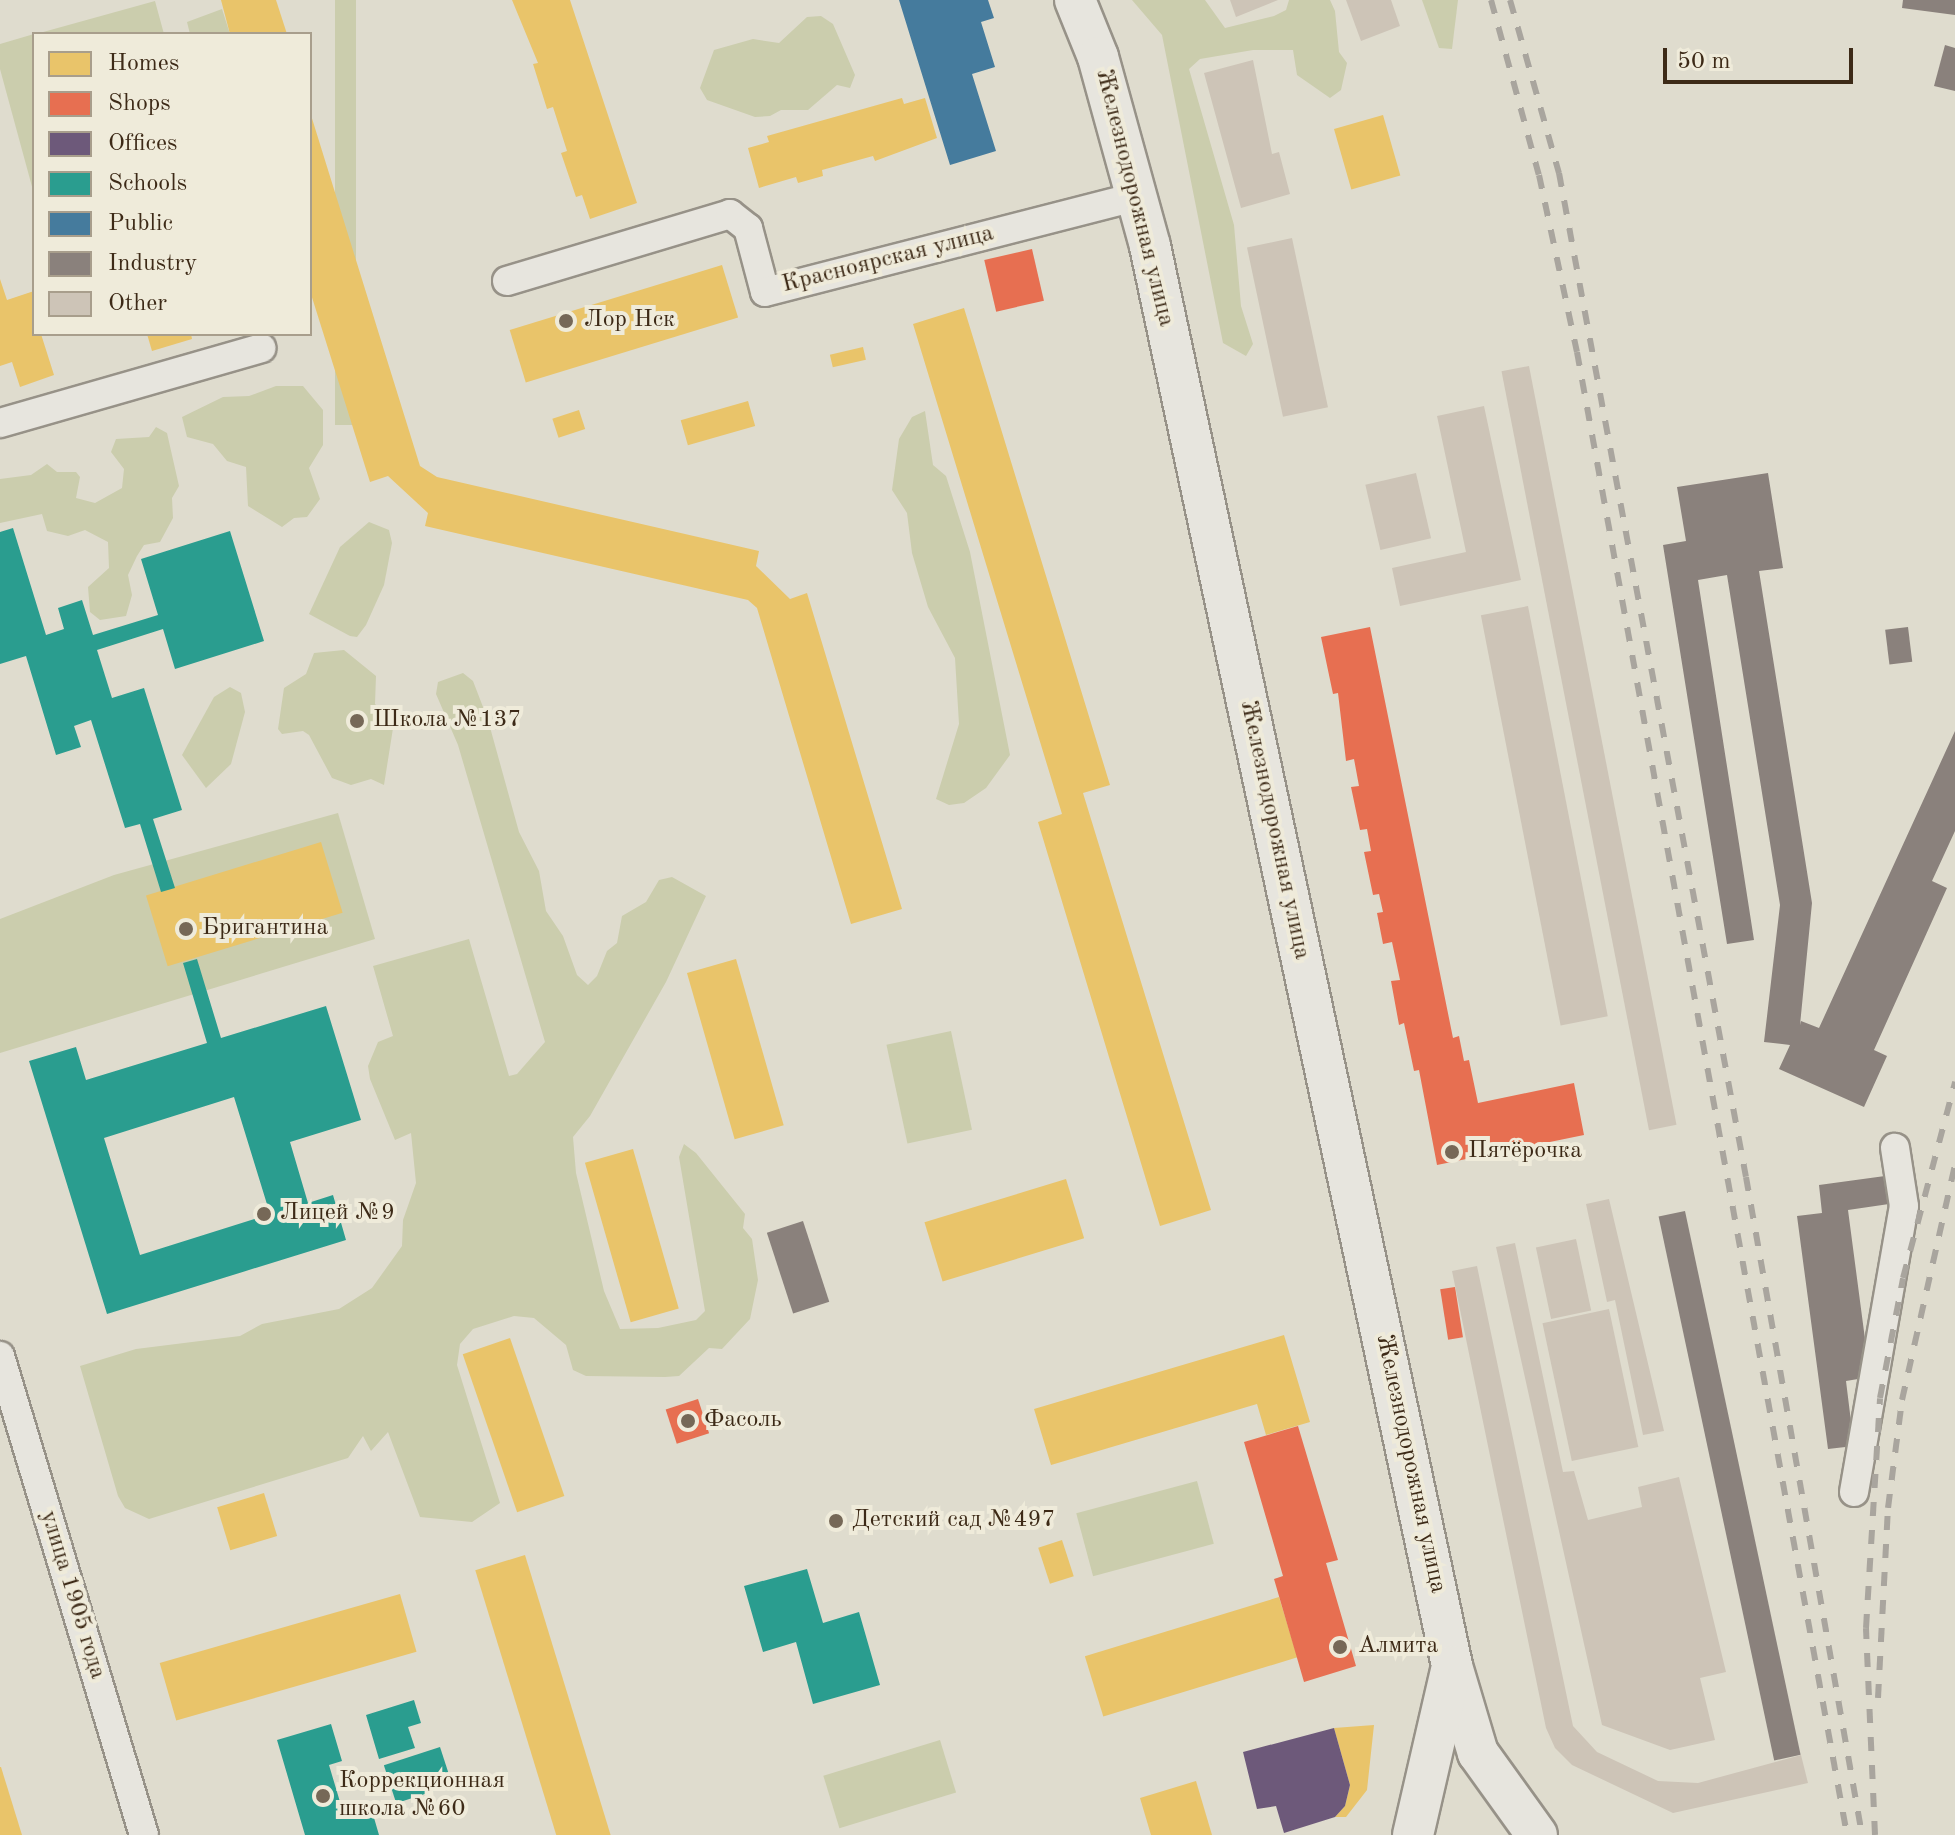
<!DOCTYPE html>
<meta charset="utf-8">
<style>
body{margin:0}
#map{position:relative;width:1955px;height:1835px;overflow:hidden;background:#dfdcce;font-family:"Old Standard TT",serif}
div>[style]{position:absolute}
.green>*{inset:0;background:#cbcdad;transform-origin:0 0}
.homes>*{inset:0;background:#e9c46a;transform-origin:0 0}
.shops>*{inset:0;background:#e76f51;transform-origin:0 0}
.offices>*{inset:0;background:#6d597a}
.schools>*{inset:0;background:#2a9d8f;transform-origin:0 0}
.public>*{inset:0;background:#457b9d}
.industry>*{inset:0;background:#8a817c;transform-origin:0 0}
.building>*{inset:0;background:#cdc4b7;transform-origin:0 0}
.roads{filter:drop-shadow(2px 0 #979288) drop-shadow(-2px 0 #979288) drop-shadow(0 2px #979288) drop-shadow(0 -2px #979288)}
.street>*{height:28px;margin:-14px;padding:0 14px;transform-origin:14px;border-radius:14px;background:#e7e5de}
.secondary>*{height:40px;margin:-20px;padding:0 20px;transform-origin:20px;border-radius:20px;background:#e7e5de}
.rail>*{height:6px;margin-top:-3px;transform-origin:0;background:repeating-linear-gradient(90deg,#a9a59e 0 14px,transparent 0 28px)}
.dots>*{width:22px;height:22px;translate:-50% -50%;box-sizing:border-box;border:4px solid #efebda;border-radius:50%}
span{translate:-50% -50%;white-space:nowrap;text-align:center;line-height:1.15;-webkit-text-stroke:8px #efebda;paint-order:stroke}
.street-label{font-size:24px;color:#3d2a17}
.poi-label{font-size:24px;color:#3d2a17}
.left{translate:0 -50%;text-align:left}
.legend{position:absolute;left:32px;top:32px;width:280px;height:304px;box-sizing:border-box;background:#efebda;border:2px solid #a89e8c;margin:0;padding:10px 14px;list-style:none;font-size:24px;color:#3d2a17}
.legend li{display:flex;align-items:center;gap:16px;height:40px}
.legend b{width:40px;border:2px solid #a89e8c}
.scale{position:absolute;left:1663px;top:48px;width:190px;height:36px;box-sizing:border-box;border:4px solid #3d2a17;border-top:0;padding-left:10px;font-size:24px;line-height:28px;white-space:nowrap;color:#3d2a17;-webkit-text-stroke:6px #efebda;paint-order:stroke}
</style>
<div id="map">
<div class="green">
<div style="left:335px;top:0;width:21px;height:425px"></div>
<div style="clip-path:polygon(1132px 0,1205px 0,1225px 28px,1274px 16px,1286px 10px,1289px 0,1330px 0,1335px 11px,1339px 52px,1347px 63px,1341px 90px,1330px 98px,1297px 75px,1293px 50px,1253px 50px,1200px 59px,1189px 69px,1234px 225px,1241px 306px,1253px 344px,1246px 356px,1223px 343px,1162px 35px)"></div>
<div style="clip-path:polygon(1422px 0,1458px 0,1452px 49px,1439px 48px)"></div>
<div style="clip-path:polygon(155px 1px,164px 34px,36px 34px)"></div>
<div style="clip-path:polygon(222px 9px,230px 34px,190px 34px,187px 22px)"></div>
<div style="clip-path:polygon(821px 16px,833px 24px,855px 75px,850px 88px,837px 85px,808px 110px,781px 110px,770px 116px,755px 117px,707px 100px,700px 88px,714px 50px,753px 39px,779px 43px,807px 17px)"></div>
<div style="clip-path:polygon(34px 34px,34px 194px,0 69px,0 44px)"></div>
<div style="clip-path:polygon(276px 386px,303px 386px,323px 410px,323px 445px,309px 468px,320px 499px,307px 517px,294px 518px,282px 527px,248px 506px,246px 467px,227px 461px,213px 444px,187px 437px,182px 417px,223px 397px,249px 396px)"></div>
<div style="clip-path:polygon(925px 411px,933px 465px,946px 476px,970px 552px,1010px 755px,986px 788px,964px 803px,949px 805px,936px 799px,959px 724px,955px 658px,928px 607px,912px 553px,907px 513px,892px 490px,899px 439px,912px 417px)"></div>
<div style="clip-path:polygon(156px 427px,167px 433px,179px 486px,172px 498px,173px 518px,160px 542px,144px 545px,137px 556px,128px 575px,132px 595px,126px 616px,100px 620px,90px 612px,88px 587px,109px 568px,108px 542px,85px 530px,68px 536px,47px 531px,42px 514px,0 523px,0 479px,31px 475px,47px 464px,57px 472px,76px 472px,80px 477px,76px 498px,95px 503px,122px 488px,124px 469px,111px 452px,116px 439px,149px 437px)"></div>
<div style="clip-path:polygon(369px 522px,389px 530px,392px 543px,384px 585px,366px 625px,357px 637px,350px 636px,309px 614px,340px 547px)"></div>
<div style="clip-path:polygon(344px 650px,376px 676px,375px 704px,394px 722px,384px 785px,371px 779px,351px 785px,332px 778px,309px 735px,303px 731px,282px 734px,278px 729px,284px 688px,306px 674px,314px 653px)"></div>
<div style="clip-path:polygon(463px 673px,473px 681px,488px 720px,519px 832px,539px 871px,546px 911px,563px 936px,577px 975px,588px 985px,597px 976px,607px 951px,617px 943px,622px 916px,646px 902px,659px 880px,672px 877px,706px 896px,666px 982px,590px 1116px,573px 1137px,576px 1173px,604px 1291px,620px 1329px,658px 1328px,696px 1320px,705px 1311px,679px 1157px,684px 1144px,696px 1153px,745px 1214px,743px 1228px,752px 1239px,758px 1280px,750px 1319px,722px 1349px,709px 1348px,679px 1376px,665px 1377px,586px 1376px,573px 1370px,566px 1345px,534px 1318px,514px 1316px,473px 1329px,460px 1344px,457px 1365px,500px 1503px,472px 1522px,420px 1517px,388px 1432px,371px 1451px,363px 1436px,348px 1458px,149px 1519px,125px 1508px,118px 1496px,80px 1366px,136px 1349px,240px 1336px,262px 1324px,339px 1309px,372px 1288px,402px 1246px,403px 1220px,416px 1183px,411px 1133px,395px 1140px,370px 1079px,368px 1066px,378px 1042px,393px 1036px,373px 966px,469px 939px,509px 1076px,517px 1074px,545px 1042px,458px 745px,436px 694px,438px 682px)"></div>
<div style="clip-path:polygon(230px 687px,241px 693px,245px 712px,231px 764px,206px 788px,182px 755px,214px 697px)"></div>
<div style="clip-path:polygon(338px 813px,375px 939px,0 1053px,0 919px,114px 875px)"></div>
<div style="left:951px;top:1031px;width:101px;height:66px;rotate:78deg"></div>
<div style="left:1197px;top:1481px;width:65px;height:125px;rotate:75deg"></div>
<div style="left:940px;top:1740px;width:55px;height:122px;rotate:73deg"></div>
</div>
<div class="homes">
<div style="clip-path:polygon(221px 0,276px 0,287px 34px,230px 34px)"></div>
<div style="clip-path:polygon(512px 0,570px 0,637px 203px,590px 219px,582px 195px,576px 197px,561px 153px,567px 151px,553px 107px,547px 109px,533px 64px,538px 63px)"></div>
<div style="clip-path:polygon(902px 98px,904px 104px,925px 98px,937px 138px,875px 161px,873px 156px,822px 170px,823px 176px,798px 183px,796px 177px,759px 188px,748px 148px,769px 142px,767px 136px)"></div>
<div style="clip-path:polygon(310px 112px,420px 466px,437px 477px,759px 551px,756px 566px,790px 599px,807px 593px,902px 909px,851px 924px,757px 608px,748px 600px,425px 526px,428px 513px,388px 476px,370px 482px,310px 291px)"></div>
<div style="left:1383px;top:115px;width:63px;height:51px;rotate:74deg"></div>
<div style="left:722px;top:265px;width:55px;height:222px;rotate:73deg"></div>
<div style="clip-path:polygon(0 279px,7px 300px,34px 291px,34px 334px,41px 334px,54px 375px,20px 387px,12px 362px,0 366px)"></div>
<div style="clip-path:polygon(964px 308px,1110px 785px,1083px 793px,1211px 1210px,1160px 1226px,1038px 822px,1062px 814px,913px 324px)"></div>
<div style="clip-path:polygon(147px 334px,191px 334px,192px 339px,152px 351px)"></div>
<div style="left:863px;top:347px;width:13px;height:34px;rotate:77deg"></div>
<div style="left:748px;top:401px;width:26px;height:70px;rotate:74deg"></div>
<div style="left:579px;top:410px;width:20px;height:28px;rotate:72deg"></div>
<div style="left:321px;top:842px;width:74px;height:183px;rotate:73deg"></div>
<div style="left:736px;top:959px;width:173px;height:51px;rotate:74deg"></div>
<div style="left:633px;top:1149px;width:166px;height:50px;rotate:74deg"></div>
<div style="left:1066px;top:1179px;width:62px;height:148px;rotate:73deg"></div>
<div style="clip-path:polygon(1284px 1335px,1310px 1422px,1266px 1435px,1257px 1404px,1051px 1465px,1034px 1409px)"></div>
<div style="left:510px;top:1338px;width:167px;height:50px;rotate:71deg"></div>
<div style="left:264px;top:1493px;width:45px;height:49px;rotate:73deg"></div>
<div style="left:1062px;top:1540px;width:38px;height:25px;rotate:72deg"></div>
<div style="left:525px;top:1555px;width:293px;height:52px;rotate:73deg"></div>
<div style="left:400px;top:1594px;width:60px;height:250px;rotate:74deg"></div>
<div style="left:1279px;top:1597px;width:63px;height:203px;rotate:73deg"></div>
<div style="clip-path:polygon(1374px 1725px,1367px 1790px,1346px 1817px,1335px 1817px,1345px 1806px,1350px 1785px,1334px 1728px)"></div>
<div style="clip-path:polygon(0 1767px,1px 1767px,22px 1835px,0 1835px)"></div>
<div style="clip-path:polygon(1196px 1781px,1212px 1835px,1151px 1835px,1140px 1798px)"></div>
</div>
<div class="shops">
<div style="left:1032px;top:249px;width:53px;height:49px;rotate:77deg"></div>
<div style="clip-path:polygon(1370px 627px,1453px 1038px,1459px 1036px,1464px 1061px,1469px 1060px,1478px 1103px,1574px 1083px,1584px 1135px,1437px 1165px,1419px 1070px,1414px 1071px,1404px 1023px,1399px 1025px,1391px 981px,1400px 980px,1392px 942px,1383px 944px,1377px 913px,1383px 912px,1379px 894px,1373px 895px,1364px 852px,1371px 851px,1367px 829px,1360px 830px,1351px 787px,1359px 786px,1354px 759px,1346px 761px,1338px 693px,1333px 694px,1321px 637px)"></div>
<div style="left:1455px;top:1287px;width:51px;height:15px;rotate:81deg"></div>
<div style="left:698px;top:1399px;width:36px;height:34px;rotate:72deg"></div>
<div style="clip-path:polygon(1298px 1426px,1338px 1560px,1326px 1563px,1356px 1666px,1304px 1682px,1274px 1579px,1283px 1576px,1244px 1442px)"></div>
</div>
<div class="offices">
<div style="clip-path:polygon(1334px 1728px,1350px 1785px,1345px 1806px,1335px 1817px,1284px 1833px,1276px 1806px,1257px 1809px,1243px 1752px)"></div>
</div>
<div class="schools">
<div style="clip-path:polygon(13px 528px,46px 635px,64px 629px,58px 608px,82px 600px,93px 635px,158px 615px,141px 559px,230px 531px,264px 641px,175px 669px,163px 629px,97px 650px,112px 698px,144px 688px,182px 810px,153px 819px,175px 888px,161px 892px,140px 824px,125px 828px,91px 720px,74px 726px,81px 747px,56px 755px,26px 656px,0 664px,0 532px)"></div>
<div style="clip-path:polygon(evenodd,197px 959px,221px 1038px,326px 1006px,361px 1120px,290px 1142px,308px 1203px,333px 1195px,346px 1240px,107px 1314px,29px 1061px,76px 1047px,86px 1080px,207px 1043px,183px 963px,197px 959px,234px 1097px,270px 1214px,140px 1255px,104px 1138px,234px 1097px)"></div>
<div style="clip-path:polygon(807px 1569px,823px 1623px,859px 1612px,880px 1685px,813px 1704px,796px 1642px,763px 1652px,744px 1586px)"></div>
<div style="clip-path:polygon(414px 1700px,421px 1723px,408px 1727px,415px 1748px,379px 1759px,366px 1715px)"></div>
<div style="clip-path:polygon(331px 1724px,342px 1761px,329px 1765px,343px 1812px,370px 1804px,379px 1835px,305px 1835px,277px 1740px)"></div>
<div style="left:440px;top:1747px;width:40px;height:59px;rotate:72deg"></div>
</div>
<div class="public">
<div style="clip-path:polygon(899px 0,988px 0,994px 18px,981px 22px,995px 67px,972px 74px,996px 151px,950px 165px)"></div>
</div>
<div class="industry">
<div style="clip-path:polygon(1903px 0,1955px 0,1955px 15px,1902px 8px)"></div>
<div style="clip-path:polygon(1945px 45px,1955px 48px,1955px 91px,1934px 86px)"></div>
<div style="clip-path:polygon(1768px 473px,1783px 568px,1759px 571px,1812px 903px,1800px 1025px,1801px 1021px,1819px 1028px,1955px 731px,1955px 831px,1932px 881px,1947px 888px,1874px 1050px,1887px 1056px,1864px 1107px,1779px 1069px,1790px 1045px,1764px 1042px,1780px 905px,1727px 575px,1698px 580px,1754px 940px,1727px 944px,1663px 545px,1686px 541px,1677px 487px)"></div>
<div style="left:1908px;top:627px;width:35px;height:23px;rotate:83deg"></div>
<div style="clip-path:polygon(1885px 1176px,1889px 1204px,1848px 1210px,1870px 1377px,1846px 1381px,1854px 1446px,1828px 1449px,1797px 1216px,1822px 1213px,1819px 1185px)"></div>
<div style="left:1685px;top:1211px;width:556px;height:27px;rotate:78deg"></div>
<div style="left:803px;top:1221px;width:85px;height:38px;rotate:72deg"></div>
</div>
<div class="building">
<div style="clip-path:polygon(1230px 0,1278px 0,1236px 17px)"></div>
<div style="clip-path:polygon(1346px 0,1391px 0,1400px 26px,1361px 41px)"></div>
<div style="clip-path:polygon(1253px 60px,1272px 154px,1279px 152px,1290px 194px,1241px 208px,1204px 73px)"></div>
<div style="left:1292px;top:238px;width:173px;height:46px;rotate:78deg"></div>
<div style="left:1529px;top:366px;width:773px;height:28px;rotate:79deg"></div>
<div style="clip-path:polygon(1484px 406px,1521px 580px,1400px 606px,1392px 568px,1466px 552px,1437px 416px)"></div>
<div style="left:1416px;top:473px;width:67px;height:52px;rotate:77deg"></div>
<div style="left:1528px;top:606px;width:418px;height:48px;rotate:79deg"></div>
<div style="clip-path:polygon(1609px 1199px,1664px 1431px,1643px 1435px,1615px 1300px,1607px 1302px,1586px 1204px)"></div>
<div style="left:1576px;top:1239px;width:73px;height:41px;rotate:78deg"></div>
<div style="clip-path:polygon(1515px 1243px,1563px 1472px,1574px 1471px,1588px 1520px,1642px 1507px,1638px 1487px,1679px 1477px,1726px 1672px,1700px 1678px,1715px 1740px,1670px 1750px,1602px 1725px,1496px 1247px)"></div>
<div style="clip-path:polygon(1477px 1266px,1573px 1726px,1597px 1752px,1658px 1781px,1698px 1783px,1801px 1755px,1808px 1783px,1673px 1813px,1572px 1765px,1555px 1748px,1546px 1728px,1452px 1271px)"></div>
<div style="left:1609px;top:1309px;width:141px;height:68px;rotate:78deg"></div>
</div>
<div class="roads">
<div class="street">
<div style="left:507px;top:281px;width:233px;rotate:-16.7deg"></div>
<div style="left:730px;top:214px;width:23px;rotate:38deg"></div>
<div style="left:748px;top:228px;width:66px;rotate:75.1deg"></div>
<div style="left:765px;top:292px;width:385px;rotate:-14.4deg"></div>
<div style="left:0;top:423px;width:272px;rotate:-16deg"></div>
<div style="left:0;top:1356px;width:500px;rotate:73.27deg"></div>
<div style="left:1854px;top:1492px;width:290px;rotate:-80.1deg"></div>
<div style="left:1904px;top:1206px;width:59px;rotate:-98.8deg"></div>
</div>
<div class="secondary">
<div style="left:1075px;top:0;width:61px;rotate:68deg"></div>
<div style="left:1098px;top:57px;width:196px;rotate:74.6deg"></div>
<div style="left:1150px;top:246px;width:1452px;rotate:77.99deg"></div>
<div style="left:1452px;top:1666px;width:91px;rotate:73.4deg"></div>
<div style="left:1478px;top:1753px;width:101px;rotate:54.3deg"></div>
<div style="left:1413px;top:1835px;width:173px;rotate:-77deg"></div>
</div>
</div>
<div class="rail">
<div style="left:1491px;top:0;width:181px;rotate:74.7deg"></div>
<div style="left:1539px;top:175px;width:181px;rotate:77.9deg"></div>
<div style="left:1577px;top:352px;width:1507px;rotate:79.68deg"></div>
<div style="left:1510px;top:0;width:180px;rotate:74.2deg"></div>
<div style="left:1559px;top:173px;width:1021px;rotate:79.45deg"></div>
<div style="left:1746px;top:1177px;width:668px;rotate:80deg"></div>
<div style="left:1878px;top:1698px;width:190px;rotate:-87deg"></div>
<div style="left:1888px;top:1508px;width:109px;rotate:-82.6deg"></div>
<div style="left:1902px;top:1400px;width:241px;rotate:-77.3deg"></div>
<div style="left:1875px;top:1835px;width:207px;rotate:-92.5deg"></div>
<div style="left:1866px;top:1628px;width:230px;rotate:-86.5deg"></div>
<div style="left:1880px;top:1398px;width:122px;rotate:-79.1deg"></div>
<div style="left:1903px;top:1278px;width:203px;rotate:-75.1deg"></div>
</div>
<div class="dots">
<div style="left:566px;top:321px;background:#766857"></div>
<div style="left:357px;top:721px;background:#766857"></div>
<div style="left:186px;top:929px;background:#766857"></div>
<div style="left:1452px;top:1152px;background:#766857"></div>
<div style="left:264px;top:1214px;background:#766857"></div>
<div style="left:688px;top:1421px;background:#766857"></div>
<div style="left:836px;top:1521px;background:#766857"></div>
<div style="left:1340px;top:1647px;background:#766857"></div>
<div style="left:323px;top:1796px;background:#766857"></div>
</div>
<div class="street-label">
<span style="left:1134px;top:198px;rotate:76deg">Железнодорожная улица</span>
<span style="left:888px;top:260px;rotate:-14deg">Красноярская улица</span>
<span style="left:1274px;top:830px;rotate:78deg">Железнодорожная улица</span>
<span style="left:1410px;top:1464px;rotate:78deg">Железнодорожная улица</span>
<span style="left:72px;top:1595px;rotate:73deg">улица 1905 года</span>
</div>
<div class="poi-label">
<span class="left" style="left:584px;top:321px">Лор Нск</span>
<span class="left" style="left:373px;top:721px">Школа №137</span>
<span class="left" style="left:202px;top:929px">Бригантина</span>
<span class="left" style="left:1468px;top:1152px">Пятёрочка</span>
<span class="left" style="left:280px;top:1214px">Лицей №9</span>
<span class="left" style="left:704px;top:1421px">Фасоль</span>
<span class="left" style="left:852px;top:1521px">Детский сад №497</span>
<span class="left" style="left:1358px;top:1647px">Алмита</span>
<span class="left" style="left:339px;top:1796px">Коррекционная<br>школа №60</span>
</div>
<ul class="legend">
<li><b style="height:22px;background:#e9c46a"></b>Homes</li>
<li><b style="height:22px;background:#e76f51"></b>Shops</li>
<li><b style="height:22px;background:#6d597a"></b>Offices</li>
<li><b style="height:22px;background:#2a9d8f"></b>Schools</li>
<li><b style="height:22px;background:#457b9d"></b>Public</li>
<li><b style="height:22px;background:#8a817c"></b>Industry</li>
<li><b style="height:22px;background:#cdc4b7"></b>Other</li>
</ul>
<div class="scale">50 m</div>
</div>
